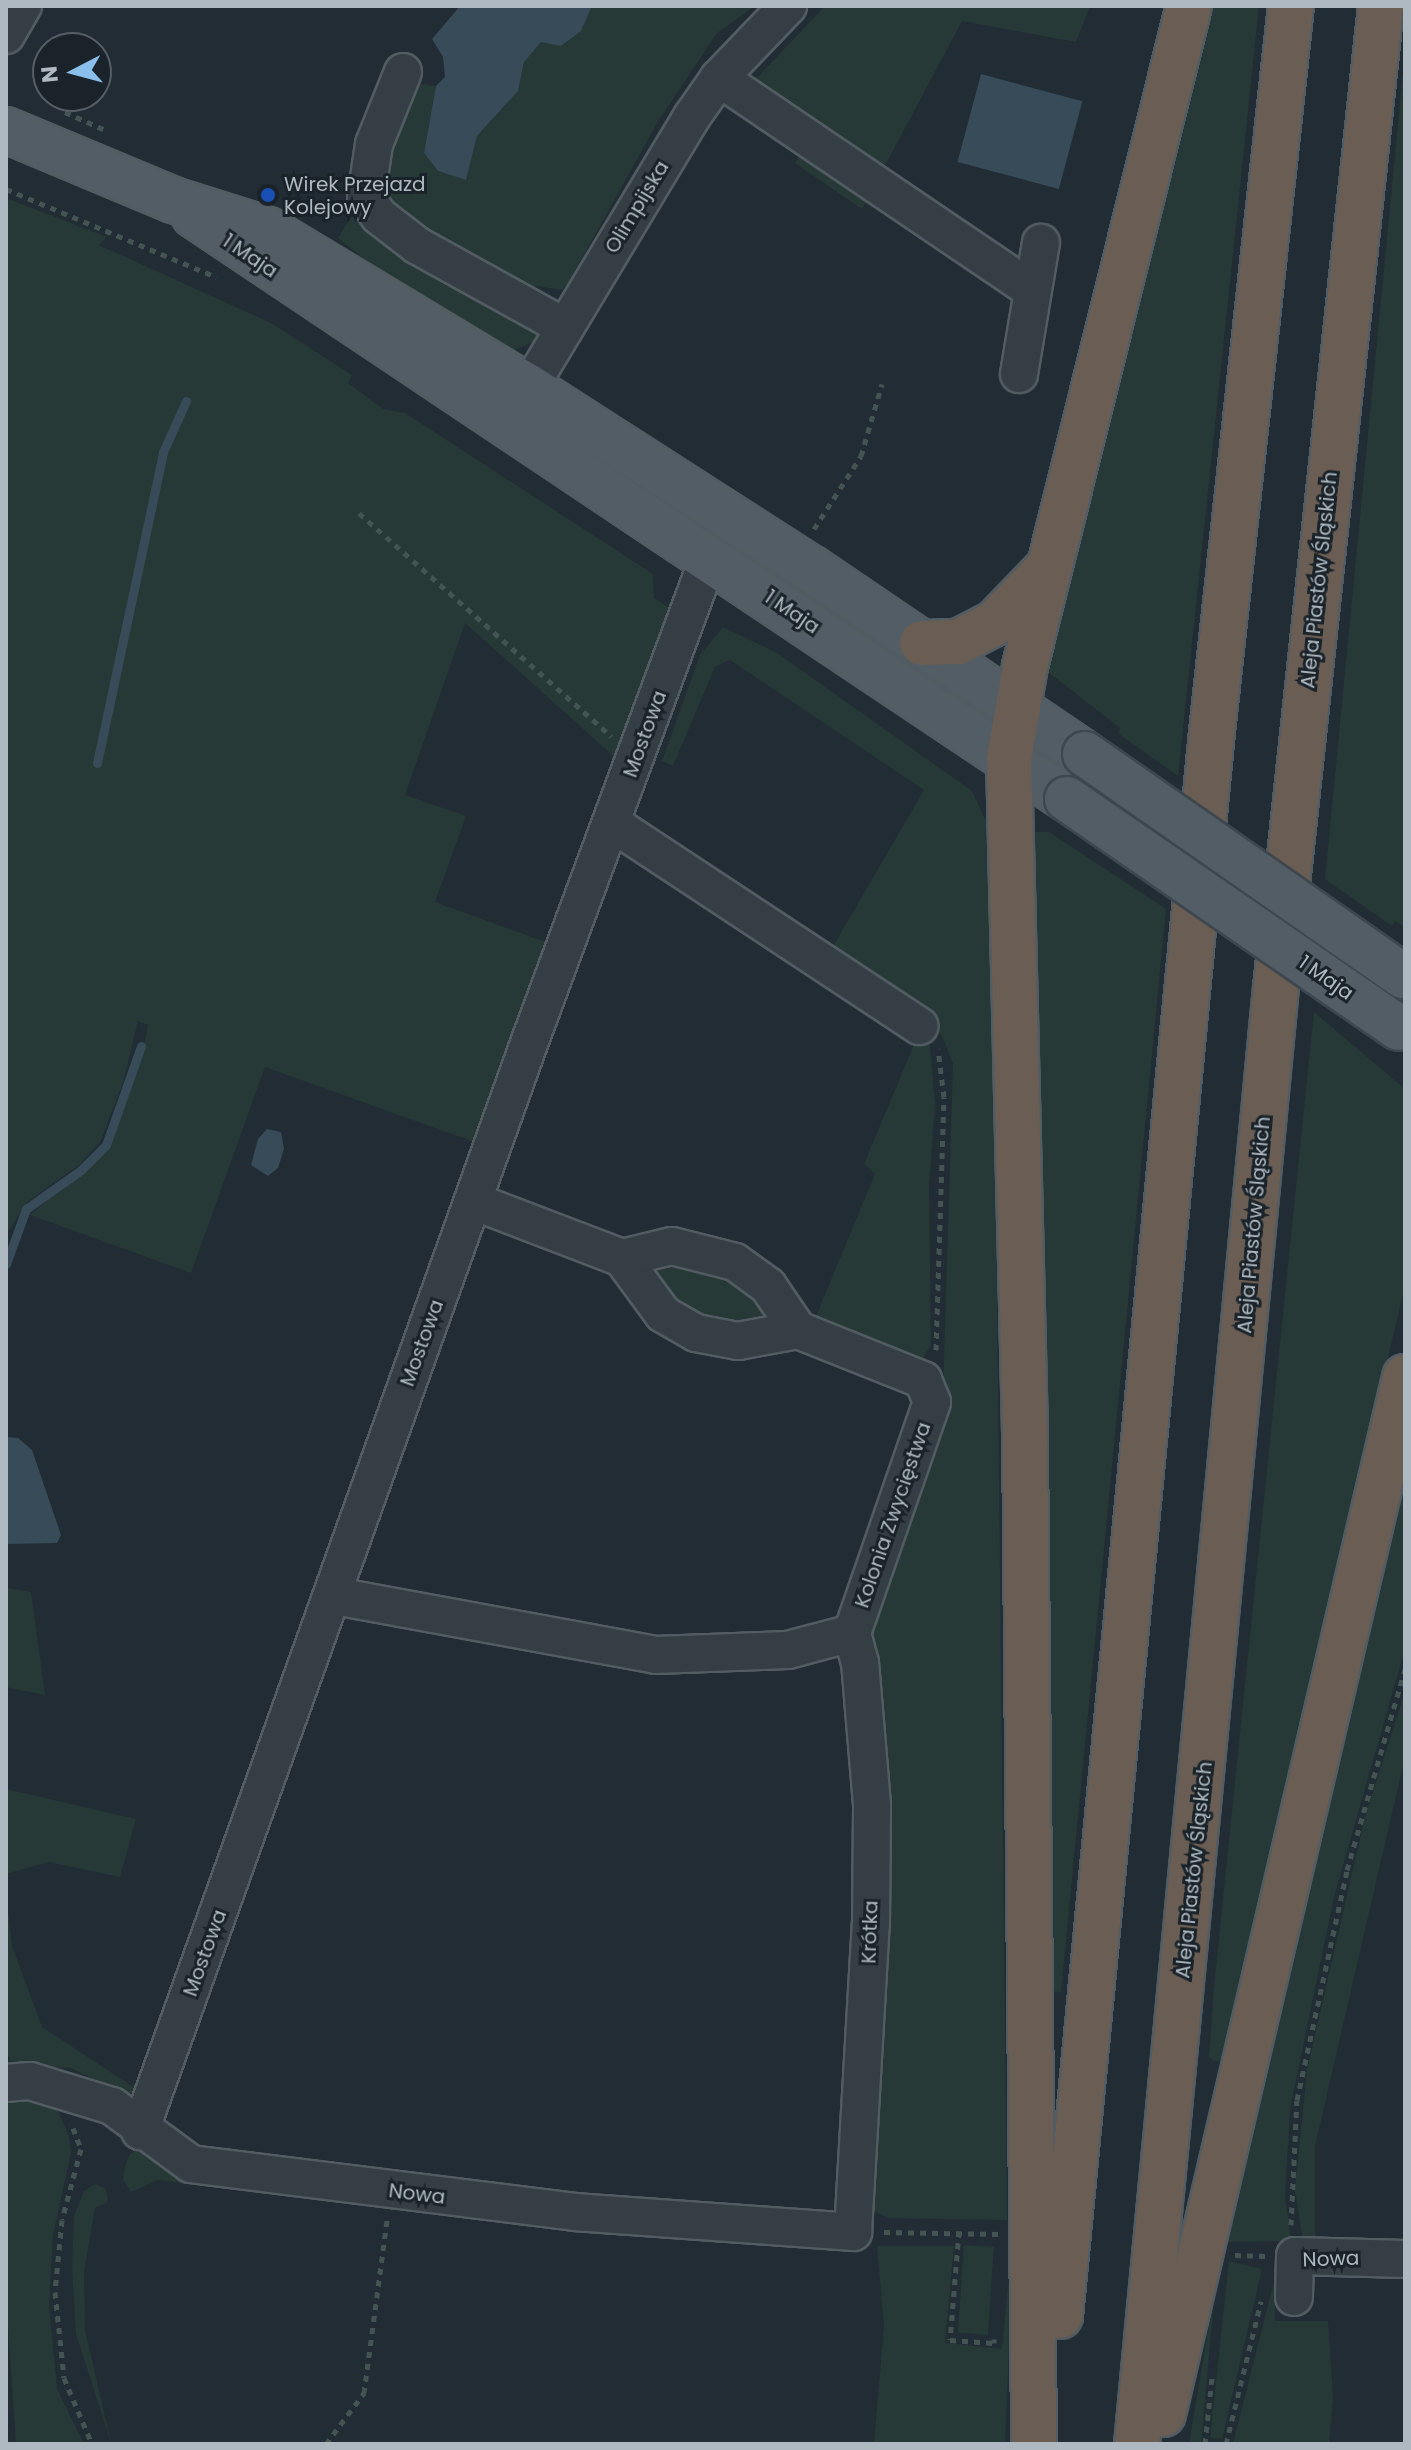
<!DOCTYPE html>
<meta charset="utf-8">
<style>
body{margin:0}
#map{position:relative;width:1411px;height:2450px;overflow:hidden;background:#222c34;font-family:Poppins,sans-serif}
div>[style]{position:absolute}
.green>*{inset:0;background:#263936;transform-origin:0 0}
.water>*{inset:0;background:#374b59;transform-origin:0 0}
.stream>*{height:9px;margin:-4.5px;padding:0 4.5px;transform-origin:4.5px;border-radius:4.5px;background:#374b59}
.path>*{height:5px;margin-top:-2.5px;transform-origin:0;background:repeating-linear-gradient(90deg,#435453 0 6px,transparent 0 12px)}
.roads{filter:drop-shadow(2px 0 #525c62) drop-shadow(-2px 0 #525c62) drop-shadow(0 2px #525c62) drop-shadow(0 -2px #525c62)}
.minor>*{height:36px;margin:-18px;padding:0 18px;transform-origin:18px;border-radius:18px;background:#353e45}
.major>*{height:44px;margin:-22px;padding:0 22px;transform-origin:22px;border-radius:22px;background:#535d65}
.highway>*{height:44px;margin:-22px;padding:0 22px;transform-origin:22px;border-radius:22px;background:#6a5d53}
.bridges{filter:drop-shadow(2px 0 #3e474e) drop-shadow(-2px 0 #3e474e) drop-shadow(0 2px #3e474e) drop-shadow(0 -2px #3e474e)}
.major-bridge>*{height:44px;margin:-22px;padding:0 22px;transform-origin:22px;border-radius:22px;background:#535d65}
.dots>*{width:22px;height:22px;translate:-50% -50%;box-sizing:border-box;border:4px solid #1a2329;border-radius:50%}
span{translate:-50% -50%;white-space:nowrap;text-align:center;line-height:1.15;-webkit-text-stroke:6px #1a2329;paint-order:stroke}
.poi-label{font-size:20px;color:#afb9c1}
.left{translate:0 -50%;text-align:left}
.street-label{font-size:20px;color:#afb9c1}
.frame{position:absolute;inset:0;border:8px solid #afb9c1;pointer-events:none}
.north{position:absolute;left:32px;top:32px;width:80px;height:80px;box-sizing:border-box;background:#1a2329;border:2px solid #565f66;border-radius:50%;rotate:264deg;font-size:22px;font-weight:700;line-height:32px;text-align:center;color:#afb9c1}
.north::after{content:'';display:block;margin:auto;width:28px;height:36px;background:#8abfeb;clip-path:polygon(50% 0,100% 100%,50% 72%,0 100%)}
</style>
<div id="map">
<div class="green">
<div style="clip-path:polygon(592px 6px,755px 6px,717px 33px,659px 120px,568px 283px,562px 290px,538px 286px,525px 291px,423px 239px,382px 192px,386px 155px,414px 83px,436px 86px,424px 153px,438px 171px,466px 180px,477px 136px,518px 91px,524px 62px,541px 41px,581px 31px)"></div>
<div style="clip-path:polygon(825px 6px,1090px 6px,1076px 42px,962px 21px,862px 209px,795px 163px,817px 124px,755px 80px)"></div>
<div style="clip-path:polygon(1205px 6px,1259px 6px,1178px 776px,1119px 734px,1120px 728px,1043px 668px)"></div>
<div style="clip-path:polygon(1405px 52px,1405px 927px,1395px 921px,1392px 926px,1325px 879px)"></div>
<div style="clip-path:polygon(6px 198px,107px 237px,99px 245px,271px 323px,352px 375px,348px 383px,383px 409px,405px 413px,653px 574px,654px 598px,671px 609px,620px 762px,465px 623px,405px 795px,466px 816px,435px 902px,551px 944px,480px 1144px,265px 1067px,191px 1273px,30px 1215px,108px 1150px,144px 1047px,148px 1025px,138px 1021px,123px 1083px,100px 1142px,79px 1165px,27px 1202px,6px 1235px)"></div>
<div style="clip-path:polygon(357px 208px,539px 333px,536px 341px,514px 350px,382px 273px,338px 238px)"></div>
<div style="clip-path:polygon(552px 426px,556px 426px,954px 689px,945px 693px,558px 437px)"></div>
<div style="clip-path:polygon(723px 627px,777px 653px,972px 791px,992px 834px,1007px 2220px,889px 2218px,869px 2208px,869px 1638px,943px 1394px,953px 1064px,942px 1036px,923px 1013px,832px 948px,924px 790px,730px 660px,715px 667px,673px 766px,662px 761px,700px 655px)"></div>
<div style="clip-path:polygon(1029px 832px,1049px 832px,1166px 909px,1061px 1992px,1047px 1991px)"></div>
<div style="clip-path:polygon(1314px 1012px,1405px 1089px,1405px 1285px,1224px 2061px,1214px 2061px,1209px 2057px,1214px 1987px)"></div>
<div style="clip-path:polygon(918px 1035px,930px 1046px,935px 1105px,929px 1186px,931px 1345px,919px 1365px,812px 1326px,875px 1174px,864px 1164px)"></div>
<div style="clip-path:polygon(649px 1260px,727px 1270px,780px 1317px,745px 1332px,666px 1305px)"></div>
<div style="clip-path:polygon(1405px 1485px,1405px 1649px,1334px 1897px,1290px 2109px,1285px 2196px,1291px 2241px,1221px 2242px)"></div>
<div style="clip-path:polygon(6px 1588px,31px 1592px,45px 1695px,6px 1687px)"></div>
<div style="clip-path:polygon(1405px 1692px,1405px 1757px,1315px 2146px,1315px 2242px,1303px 2242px,1295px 2189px,1307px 2070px,1365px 1817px)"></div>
<div style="clip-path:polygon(6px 1789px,136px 1819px,120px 1877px,49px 1862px,6px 1874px)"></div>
<div style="clip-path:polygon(6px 1889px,12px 1946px,42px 2027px,144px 2094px,122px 2093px,71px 2068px,15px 2065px,10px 2059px,6px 2052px)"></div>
<div style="clip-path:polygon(34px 2099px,54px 2102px,69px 2136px,71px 2153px,53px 2235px,49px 2306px,57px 2389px,84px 2444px,16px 2444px,6px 2297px,6px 2102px)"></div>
<div style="clip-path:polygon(141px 2147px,289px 2191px,291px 2197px,158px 2180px,131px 2192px,123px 2179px,125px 2166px,130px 2154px)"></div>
<div style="clip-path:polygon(95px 2184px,106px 2189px,108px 2202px,95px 2208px,84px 2271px,85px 2330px,111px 2443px,76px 2334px,72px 2267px,74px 2216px,84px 2191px)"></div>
<div style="clip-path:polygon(1014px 2224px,1005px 2444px,874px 2444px,884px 2326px,877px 2246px,954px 2246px,945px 2343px,1002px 2349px)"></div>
<div style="left:964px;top:2245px;width:30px;height:88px;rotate:4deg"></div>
<div style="clip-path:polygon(1229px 2261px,1262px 2269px,1222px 2439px,1210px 2438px)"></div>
<div style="clip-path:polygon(1217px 2266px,1201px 2444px,1189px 2444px,1210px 2319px)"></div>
<div style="clip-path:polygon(1275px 2278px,1275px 2321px,1328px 2321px,1333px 2397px,1329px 2444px,1233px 2444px)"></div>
</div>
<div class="water">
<div style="clip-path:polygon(460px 6px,592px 6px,581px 31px,561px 46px,541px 42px,524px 62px,518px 91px,477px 136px,466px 180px,438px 171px,424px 153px,436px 86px,445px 77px,443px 57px,432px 39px)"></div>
<div style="left:981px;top:74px;width:105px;height:91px;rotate:15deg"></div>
<div style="clip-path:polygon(267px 1129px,281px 1132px,284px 1149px,278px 1168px,268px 1176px,251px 1165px,258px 1139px)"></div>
<div style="clip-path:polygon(6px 1437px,18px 1438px,32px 1450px,61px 1535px,57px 1543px,6px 1544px)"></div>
</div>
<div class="stream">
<div style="left:97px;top:763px;width:318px;rotate:-78deg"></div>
<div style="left:163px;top:452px;width:56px;rotate:-65.7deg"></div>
<div style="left:6px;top:1264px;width:59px;rotate:-70deg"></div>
<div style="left:26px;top:1209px;width:67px;rotate:-35.3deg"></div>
<div style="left:81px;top:1170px;width:35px;rotate:-45deg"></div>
<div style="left:106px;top:1145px;width:105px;rotate:-70.5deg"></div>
</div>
<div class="path">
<div style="left:65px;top:112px;width:42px;rotate:24.1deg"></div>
<div style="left:6px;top:189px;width:228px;rotate:22.7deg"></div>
<div style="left:359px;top:513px;width:337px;rotate:41.5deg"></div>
<div style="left:814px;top:529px;width:87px;rotate:-57.2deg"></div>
<div style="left:861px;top:456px;width:75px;rotate:-73.7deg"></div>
<div style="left:936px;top:1350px;width:253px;rotate:-88.2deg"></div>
<div style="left:944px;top:1097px;width:48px;rotate:-97.1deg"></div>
<div style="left:73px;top:2128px;width:22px;rotate:69deg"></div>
<div style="left:81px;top:2149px;width:73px;rotate:105deg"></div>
<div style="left:62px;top:2220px;width:72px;rotate:95.6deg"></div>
<div style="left:55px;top:2292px;width:86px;rotate:84deg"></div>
<div style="left:64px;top:2378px;width:72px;rotate:67deg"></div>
<div style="left:1291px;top:2225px;width:125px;rotate:-87.3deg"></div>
<div style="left:1297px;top:2100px;width:235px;rotate:-77.7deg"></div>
<div style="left:1347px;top:1870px;width:209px;rotate:-73.9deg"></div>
<div style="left:959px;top:2231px;width:109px;rotate:94.7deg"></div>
<div style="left:950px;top:2340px;width:44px;rotate:3.9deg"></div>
<div style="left:994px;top:2343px;width:4px;rotate:-90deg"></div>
<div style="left:884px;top:2232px;width:114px;rotate:1deg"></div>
<div style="left:1235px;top:2255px;width:30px;rotate:2deg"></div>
<div style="left:326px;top:2444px;width:64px;rotate:-53.3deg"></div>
<div style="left:364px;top:2393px;width:175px;rotate:-82.4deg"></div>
<div style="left:1205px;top:2444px;width:67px;rotate:-84deg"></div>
<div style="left:1226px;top:2444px;width:147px;rotate:-76.2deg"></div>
</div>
<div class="roads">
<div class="minor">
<div style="left:6px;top:35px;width:34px;rotate:-60deg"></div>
<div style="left:403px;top:72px;width:78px;rotate:111.9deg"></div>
<div style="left:374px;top:144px;width:55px;rotate:98.4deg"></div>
<div style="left:366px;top:198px;width:22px;rotate:54deg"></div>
<div style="left:379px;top:216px;width:49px;rotate:37.6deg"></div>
<div style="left:418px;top:246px;width:168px;rotate:28.9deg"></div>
<div style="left:719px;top:78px;width:378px;rotate:34.1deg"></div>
<div style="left:1019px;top:374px;width:133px;rotate:-80.5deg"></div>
<div style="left:515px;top:411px;width:342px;rotate:-59deg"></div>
<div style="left:691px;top:118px;width:49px;rotate:-55deg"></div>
<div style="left:719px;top:78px;width:100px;rotate:-46.2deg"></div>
<div style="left:613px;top:824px;width:367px;rotate:33.4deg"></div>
<div style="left:473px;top:1201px;width:160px;rotate:20.9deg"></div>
<div style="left:622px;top:1258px;width:69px;rotate:53.8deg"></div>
<div style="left:663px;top:1314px;width:38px;rotate:30deg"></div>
<div style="left:696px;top:1333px;width:43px;rotate:10.8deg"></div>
<div style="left:738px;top:1341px;width:61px;rotate:-10.4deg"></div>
<div style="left:798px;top:1330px;width:135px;rotate:21.8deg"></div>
<div style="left:923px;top:1380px;width:24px;rotate:68deg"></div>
<div style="left:932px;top:1402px;width:244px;rotate:109.1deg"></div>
<div style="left:622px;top:1258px;width:51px;rotate:-13.5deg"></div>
<div style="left:672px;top:1246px;width:65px;rotate:14.3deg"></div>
<div style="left:735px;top:1262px;width:41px;rotate:36deg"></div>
<div style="left:768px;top:1286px;width:53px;rotate:55.7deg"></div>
<div style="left:335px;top:1596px;width:326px;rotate:10.4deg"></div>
<div style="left:656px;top:1655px;width:132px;rotate:-2.2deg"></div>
<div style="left:788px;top:1650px;width:66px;rotate:-14.9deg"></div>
<div style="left:6px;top:2083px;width:24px;rotate:-5deg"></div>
<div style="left:30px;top:2081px;width:86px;rotate:17deg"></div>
<div style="left:112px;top:2106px;width:98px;rotate:36.3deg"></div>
<div style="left:191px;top:2164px;width:387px;rotate:7.1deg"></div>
<div style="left:575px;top:2212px;width:279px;rotate:4.1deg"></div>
<div style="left:853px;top:2232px;width:309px;rotate:-86.7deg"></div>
<div style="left:871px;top:1924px;width:119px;rotate:-89.5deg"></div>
<div style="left:872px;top:1805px;width:143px;rotate:-94.8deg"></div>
<div style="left:860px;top:1663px;width:31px;rotate:-105deg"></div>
<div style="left:140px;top:2131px;width:1161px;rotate:-70.32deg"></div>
<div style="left:531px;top:1038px;width:513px;rotate:-69.69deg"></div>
<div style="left:1294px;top:2297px;width:41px;rotate:-88.6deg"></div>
<div style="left:1295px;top:2256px;width:110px;rotate:1.6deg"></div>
</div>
<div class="major">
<div style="left:6px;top:130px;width:181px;rotate:22.7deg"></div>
<div style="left:173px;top:200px;width:100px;rotate:17.5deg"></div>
<div style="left:268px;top:230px;width:302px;rotate:31.1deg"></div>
<div style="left:527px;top:386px;width:337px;rotate:32.7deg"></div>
<div style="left:811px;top:568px;width:331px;rotate:34.2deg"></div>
<div style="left:194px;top:215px;width:1050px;rotate:33.78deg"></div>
</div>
<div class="highway">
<div style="left:922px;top:643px;width:36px;rotate:-2deg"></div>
<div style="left:958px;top:642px;width:42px;rotate:-27.2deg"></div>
<div style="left:995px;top:623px;width:74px;rotate:-46.1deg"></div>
<div style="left:1060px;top:2316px;width:1582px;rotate:-84.52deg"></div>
<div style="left:1211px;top:741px;width:739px;rotate:-83.79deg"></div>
<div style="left:1163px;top:2414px;width:1065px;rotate:-76.86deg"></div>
<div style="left:1034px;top:2444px;width:1011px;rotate:-90.51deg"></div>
<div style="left:1025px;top:1433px;width:674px;rotate:-91.36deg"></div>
<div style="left:1009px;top:759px;width:94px;rotate:-80.2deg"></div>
<div style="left:1025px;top:666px;width:680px;rotate:-76.05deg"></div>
<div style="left:1137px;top:2444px;width:1464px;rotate:-84.55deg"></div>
<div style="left:1276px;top:987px;width:987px;rotate:-83.89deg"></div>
</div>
</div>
<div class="bridges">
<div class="major-bridge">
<div style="left:1085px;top:754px;width:388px;rotate:34.9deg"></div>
<div style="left:1067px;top:799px;width:403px;rotate:34.6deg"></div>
</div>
</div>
<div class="dots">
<div style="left:268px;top:195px;background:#1a4fb4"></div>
</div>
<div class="poi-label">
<span class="left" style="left:284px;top:196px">Wirek Przejazd<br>Kolejowy</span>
</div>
<div class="street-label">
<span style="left:637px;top:207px;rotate:-59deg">Olimpijska</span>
<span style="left:250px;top:256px;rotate:34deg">1 Maja</span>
<span style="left:1319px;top:580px;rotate:-84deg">Aleja Piastów Śląskich</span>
<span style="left:792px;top:612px;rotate:34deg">1 Maja</span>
<span style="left:645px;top:734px;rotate:-70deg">Mostowa</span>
<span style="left:1326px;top:978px;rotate:35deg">1 Maja</span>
<span style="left:1254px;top:1225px;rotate:-85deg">Aleja Piastów Śląskich</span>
<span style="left:422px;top:1343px;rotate:-70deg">Mostowa</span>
<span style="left:893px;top:1515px;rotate:-71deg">Kolonia Zwycięstwa</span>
<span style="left:1194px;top:1870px;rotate:-84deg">Aleja Piastów Śląskich</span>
<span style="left:870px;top:1932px;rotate:-88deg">Krótka</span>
<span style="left:205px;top:1953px;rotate:-70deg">Mostowa</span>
<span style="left:417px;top:2194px;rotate:7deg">Nowa</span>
<span style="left:1331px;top:2259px;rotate:-2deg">Nowa</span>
</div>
<div class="frame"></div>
<div class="north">N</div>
</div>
